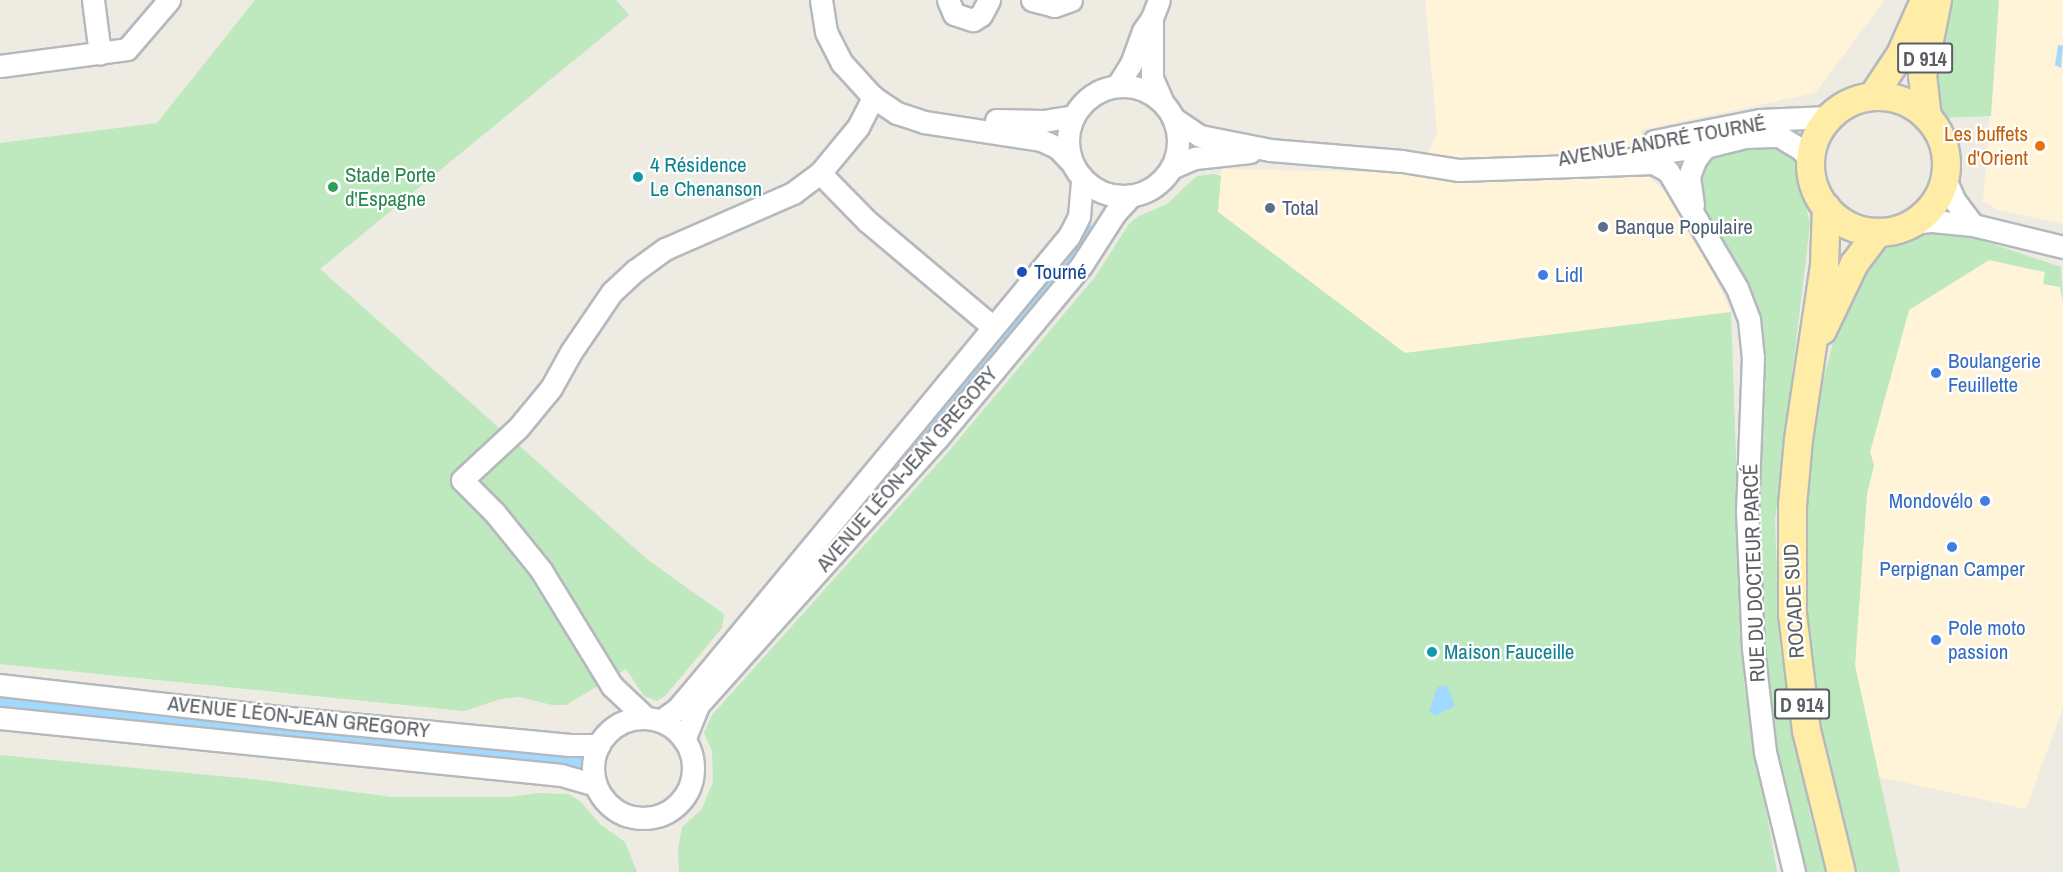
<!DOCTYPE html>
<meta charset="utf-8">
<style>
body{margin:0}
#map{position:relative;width:2063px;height:872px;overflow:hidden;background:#eeebe2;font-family:"Archivo Narrow",sans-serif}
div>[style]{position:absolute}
.commercial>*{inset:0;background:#fff4d7}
.green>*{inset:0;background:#bee8bd}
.water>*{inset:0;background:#a2daff;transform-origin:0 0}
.roads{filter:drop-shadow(2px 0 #b5b9be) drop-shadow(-2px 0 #b5b9be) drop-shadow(0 2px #b5b9be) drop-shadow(0 -2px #b5b9be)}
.minor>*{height:21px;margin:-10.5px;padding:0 10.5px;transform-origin:10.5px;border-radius:10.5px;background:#fff}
.minor>.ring{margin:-10.5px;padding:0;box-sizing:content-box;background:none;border:21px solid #fff;border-radius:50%}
.major>*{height:27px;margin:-13.5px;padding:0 13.5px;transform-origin:13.5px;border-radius:13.5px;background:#ffeda7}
.major>.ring{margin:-13.5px;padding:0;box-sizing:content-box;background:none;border:27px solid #ffeda7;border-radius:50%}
.dots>*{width:16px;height:16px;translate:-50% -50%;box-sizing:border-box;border:3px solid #fff;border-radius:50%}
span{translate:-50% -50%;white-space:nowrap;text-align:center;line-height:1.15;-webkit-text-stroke:4.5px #fff;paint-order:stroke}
.shield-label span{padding:2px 4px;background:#fff;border:2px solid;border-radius:4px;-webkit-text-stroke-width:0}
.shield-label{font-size:20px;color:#5b5f64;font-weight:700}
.food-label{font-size:21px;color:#c56008}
.right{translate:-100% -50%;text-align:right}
.street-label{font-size:21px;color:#5b5f64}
.culture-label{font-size:21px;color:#0d838f}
.left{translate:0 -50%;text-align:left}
.leisure-label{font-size:21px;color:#27864d}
.service-label{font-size:21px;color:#4e5e75}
.transit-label{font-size:21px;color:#164399}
.shop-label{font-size:21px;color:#366cbe}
</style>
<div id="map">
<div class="commercial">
<div style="clip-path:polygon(1425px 0,1885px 0,1815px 93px,1641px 130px,1646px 174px,1672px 198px,1710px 266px,1731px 312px,1405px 353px,1218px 212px,1221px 169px,1420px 173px,1437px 132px)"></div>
<div style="clip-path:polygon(1999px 0,2063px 0,2063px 224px,1998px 210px,1983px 201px)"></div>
<div style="clip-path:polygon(1989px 260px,2046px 273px,2060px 287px,2063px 303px,2063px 707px,2026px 809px,1879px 777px,1855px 665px,1867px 494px,1874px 465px,1870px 452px,1909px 310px)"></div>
</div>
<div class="green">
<div style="clip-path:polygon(255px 0,616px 0,629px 15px,320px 269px,648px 560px,724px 614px,722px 628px,665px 696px,657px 701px,644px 696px,626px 669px,566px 705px,552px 705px,519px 697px,501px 699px,464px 711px,0 664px,0 143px,157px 123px)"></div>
<div style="clip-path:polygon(1949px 0,1999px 0,1991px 116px,1940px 118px,1937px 54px)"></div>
<div style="clip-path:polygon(1777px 144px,1796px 162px,1810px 224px,1775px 520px,1780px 648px,1810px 815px,1826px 872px,1802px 872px,1772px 751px,1761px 648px,1755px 511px,1761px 357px,1701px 211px,1697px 177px,1710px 154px,1746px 145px)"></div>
<div style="clip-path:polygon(1213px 174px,1221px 176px,1218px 212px,1405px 353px,1731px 312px,1744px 683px,1777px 872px,679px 872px,678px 850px,682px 827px,702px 809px,713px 782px,712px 751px,704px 733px,712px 715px,949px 451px,1095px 277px,1129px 224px,1137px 217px,1167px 204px,1197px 176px)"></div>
<div style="clip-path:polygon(1931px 230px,1963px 234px,2061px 267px,2063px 302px,2060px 287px,2043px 284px,2045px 272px,1989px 260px,1909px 310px,1870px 452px,1874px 465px,1867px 494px,1855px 665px,1900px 872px,1858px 872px,1821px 740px,1808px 639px,1803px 541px,1815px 412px,1835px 335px,1859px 285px,1885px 249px,1909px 236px)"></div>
<div style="clip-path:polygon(0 755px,261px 780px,392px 797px,511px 797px,537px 793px,568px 794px,580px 801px,601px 825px,625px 842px,637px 872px,0 872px)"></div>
</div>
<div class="water">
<div style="clip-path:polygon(2058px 45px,2063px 46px,2061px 68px,2055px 65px)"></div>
<div style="clip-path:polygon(1082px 222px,1099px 229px,1014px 336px,694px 704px)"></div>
<div style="clip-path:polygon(1447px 685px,1455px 706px,1435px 716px,1429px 711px,1437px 687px)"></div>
<div style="left:0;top:689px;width:586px;height:21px;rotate:6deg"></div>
</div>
<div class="roads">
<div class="minor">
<div style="left:93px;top:0;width:54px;rotate:82.6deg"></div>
<div style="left:821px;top:0;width:32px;rotate:81deg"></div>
<div style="left:826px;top:32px;width:35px;rotate:63deg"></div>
<div style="left:842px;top:63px;width:46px;rotate:47.6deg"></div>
<div style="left:873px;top:97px;width:29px;rotate:34deg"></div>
<div style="left:897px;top:113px;width:28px;rotate:18deg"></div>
<div style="left:924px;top:122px;width:118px;rotate:8.7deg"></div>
<div style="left:1041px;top:140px;width:19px;rotate:25deg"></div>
<div style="left:1058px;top:148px;width:21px;rotate:47deg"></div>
<div style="left:948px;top:0;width:15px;rotate:67deg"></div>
<div style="left:954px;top:14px;width:20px;rotate:18deg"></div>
<div style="left:973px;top:20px;width:9px;rotate:-32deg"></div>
<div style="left:981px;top:15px;width:17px;rotate:-62deg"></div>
<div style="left:1032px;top:0;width:23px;rotate:15deg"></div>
<div style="left:1054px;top:6px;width:18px;rotate:-19deg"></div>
<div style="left:1152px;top:18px;width:19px;rotate:-69deg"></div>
<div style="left:0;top:66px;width:128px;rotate:-7.6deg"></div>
<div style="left:127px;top:49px;width:65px;rotate:-49.4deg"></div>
<div style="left:1117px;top:86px;width:26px;rotate:-58deg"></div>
<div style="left:1131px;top:64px;width:35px;rotate:-70deg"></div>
<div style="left:1143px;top:31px;width:16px;rotate:-55deg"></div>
<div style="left:1152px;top:18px;width:60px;rotate:90deg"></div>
<div style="left:1152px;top:78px;width:27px;rotate:66deg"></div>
<div class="ring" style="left:1068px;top:86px;width:89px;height:89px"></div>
<div style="left:1173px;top:118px;width:32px;rotate:34deg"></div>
<div style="left:1200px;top:136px;width:71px;rotate:11.3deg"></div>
<div style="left:1270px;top:150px;width:132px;rotate:4.8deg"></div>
<div style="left:1402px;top:161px;width:58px;rotate:9deg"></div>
<div style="left:1459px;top:170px;width:142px;rotate:-2deg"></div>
<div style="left:1601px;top:165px;width:76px;rotate:-11.3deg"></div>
<div style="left:1676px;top:150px;width:29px;rotate:-6deg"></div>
<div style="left:1705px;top:147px;width:41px;rotate:-14deg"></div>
<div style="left:1745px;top:137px;width:34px;rotate:-2deg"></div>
<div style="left:1779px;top:136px;width:27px;rotate:31deg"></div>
<div style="left:1802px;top:150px;width:14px;rotate:54deg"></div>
<div style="left:996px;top:120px;width:47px;rotate:1.2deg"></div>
<div style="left:1043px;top:121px;width:30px;rotate:-9deg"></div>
<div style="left:1654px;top:141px;width:108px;rotate:-11.2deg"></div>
<div style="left:1760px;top:120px;width:68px;rotate:-2.5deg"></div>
<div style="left:1601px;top:165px;width:52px;rotate:-2.2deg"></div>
<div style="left:1653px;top:163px;width:17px;rotate:28deg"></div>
<div style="left:1668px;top:171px;width:136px;rotate:59.5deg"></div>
<div style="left:1737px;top:288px;width:34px;rotate:69deg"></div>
<div style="left:1749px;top:320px;width:37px;rotate:84deg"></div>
<div style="left:1753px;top:357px;width:154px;rotate:92.2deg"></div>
<div style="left:1747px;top:511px;width:137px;rotate:87.5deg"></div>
<div style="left:1753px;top:648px;width:105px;rotate:83.4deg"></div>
<div style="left:1765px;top:752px;width:123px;rotate:76.4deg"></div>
<div style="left:1171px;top:168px;width:26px;rotate:-23deg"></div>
<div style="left:1195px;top:158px;width:55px;rotate:-6.2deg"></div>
<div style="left:820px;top:173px;width:67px;rotate:45.6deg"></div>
<div style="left:867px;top:221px;width:165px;rotate:40.1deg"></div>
<div style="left:1945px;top:179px;width:24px;rotate:66deg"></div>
<div style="left:1955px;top:201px;width:30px;rotate:53deg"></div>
<div style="left:1693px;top:205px;width:29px;rotate:-98deg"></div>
<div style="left:1689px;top:176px;width:17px;rotate:-69deg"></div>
<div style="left:1695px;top:160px;width:16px;rotate:-52deg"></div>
<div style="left:1912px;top:223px;width:20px;rotate:-6deg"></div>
<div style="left:1932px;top:221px;width:41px;rotate:5.6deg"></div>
<div style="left:1973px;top:225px;width:93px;rotate:13.7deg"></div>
<div style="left:0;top:685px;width:291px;rotate:6.5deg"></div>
<div style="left:289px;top:718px;width:282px;rotate:5.5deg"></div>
<div style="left:570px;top:745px;width:29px"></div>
<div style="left:0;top:718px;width:564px;rotate:5.8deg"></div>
<div style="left:561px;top:775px;width:36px;rotate:16deg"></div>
<div style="left:646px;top:718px;width:47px;rotate:-136.7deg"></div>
<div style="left:612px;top:686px;width:136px;rotate:-121.5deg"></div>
<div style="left:541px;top:570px;width:75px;rotate:-129deg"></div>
<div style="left:494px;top:512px;width:45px;rotate:-135deg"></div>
<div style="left:462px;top:480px;width:76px;rotate:-42.9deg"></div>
<div style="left:518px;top:428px;width:52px;rotate:-50.5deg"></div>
<div style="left:551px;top:388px;width:41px;rotate:-60.9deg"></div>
<div style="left:571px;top:352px;width:73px;rotate:-55.7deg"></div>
<div style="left:612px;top:292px;width:33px;rotate:-43deg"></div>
<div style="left:636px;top:270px;width:36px;rotate:-36deg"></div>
<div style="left:665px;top:249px;width:140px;rotate:-23.6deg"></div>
<div style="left:793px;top:193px;width:34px;rotate:-37deg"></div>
<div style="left:820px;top:173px;width:60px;rotate:-50.4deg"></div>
<div style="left:858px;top:127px;width:34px;rotate:-63deg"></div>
<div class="ring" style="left:593px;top:718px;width:79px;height:79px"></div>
<div style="left:660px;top:721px;width:21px;rotate:-35deg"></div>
<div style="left:677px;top:709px;width:43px;rotate:-49.7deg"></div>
<div style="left:705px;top:676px;width:571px;rotate:-50.4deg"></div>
<div style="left:1069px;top:236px;width:22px;rotate:-63deg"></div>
<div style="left:1079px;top:216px;width:38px;rotate:-85deg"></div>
<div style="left:684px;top:740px;width:38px;rotate:-68deg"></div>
<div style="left:698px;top:705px;width:356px;rotate:-48.1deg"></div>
<div style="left:936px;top:440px;width:226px;rotate:-50.2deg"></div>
<div style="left:1081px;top:266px;width:63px;rotate:-57.3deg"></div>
<div style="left:1115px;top:213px;width:23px;rotate:-47deg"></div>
</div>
<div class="major">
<div class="ring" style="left:1810px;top:96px;width:109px;height:109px"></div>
<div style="left:1872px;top:96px;width:50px;rotate:-56.3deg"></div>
<div style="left:1900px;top:54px;width:59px;rotate:-66deg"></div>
<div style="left:1927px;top:117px;width:42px;rotate:-96.8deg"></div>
<div style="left:1922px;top:75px;width:76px;rotate:-78.7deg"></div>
<div style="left:1826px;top:207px;width:58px;rotate:92deg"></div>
<div style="left:1824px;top:265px;width:176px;rotate:98.5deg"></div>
<div style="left:1798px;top:439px;width:66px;rotate:95.2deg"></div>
<div style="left:1792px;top:505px;width:108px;rotate:90deg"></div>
<div style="left:1792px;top:613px;width:118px;rotate:83.2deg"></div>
<div style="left:1806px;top:730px;width:146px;rotate:76.2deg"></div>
<div style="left:1822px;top:330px;width:74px;rotate:-64.5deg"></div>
<div style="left:1854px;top:263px;width:39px;rotate:-53deg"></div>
</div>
</div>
<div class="dots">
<div style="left:2040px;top:146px;background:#e8710a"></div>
<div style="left:638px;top:177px;background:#0f9aa8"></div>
<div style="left:333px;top:187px;background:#2e9e5b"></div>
<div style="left:1270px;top:208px;background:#5c6f8a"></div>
<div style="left:1603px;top:227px;background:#5c6f8a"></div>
<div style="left:1022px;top:272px;background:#1a4fb4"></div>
<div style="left:1543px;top:275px;background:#3f7fe0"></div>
<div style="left:1936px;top:373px;background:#3f7fe0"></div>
<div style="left:1985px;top:501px;background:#3f7fe0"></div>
<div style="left:1952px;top:547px;background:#3f7fe0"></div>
<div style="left:1936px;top:640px;background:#3f7fe0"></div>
<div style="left:1432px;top:652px;background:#0f9aa8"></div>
</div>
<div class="shield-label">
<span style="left:1925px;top:58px">D 914</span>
<span style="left:1802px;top:704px">D 914</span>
</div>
<div class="food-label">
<span class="right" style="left:2028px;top:146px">Les buffets<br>d'Orient</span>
</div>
<div class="street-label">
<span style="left:1662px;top:141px;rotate:-10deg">AVENUE ANDRÉ TOURNÉ</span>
<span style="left:907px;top:469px;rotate:-49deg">AVENUE LÉON-JEAN GREGORY</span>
<span style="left:1754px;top:573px;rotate:-92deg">RUE DU DOCTEUR PARCÉ</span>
<span style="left:1794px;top:601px;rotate:-93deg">ROCADE SUD</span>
<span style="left:299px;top:717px;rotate:6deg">AVENUE LÉON-JEAN GREGORY</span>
</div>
<div class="culture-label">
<span class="left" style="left:650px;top:177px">4 Résidence<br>Le Chenanson</span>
<span class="left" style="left:1444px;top:652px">Maison Fauceille</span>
</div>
<div class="leisure-label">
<span class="left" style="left:345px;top:187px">Stade Porte<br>d'Espagne</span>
</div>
<div class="service-label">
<span class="left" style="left:1282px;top:208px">Total</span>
<span class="left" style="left:1615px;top:227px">Banque Populaire</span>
</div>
<div class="transit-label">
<span class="left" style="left:1034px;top:272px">Tourné</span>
</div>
<div class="shop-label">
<span class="left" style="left:1555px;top:275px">Lidl</span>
<span class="left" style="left:1948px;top:373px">Boulangerie<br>Feuillette</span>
<span class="right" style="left:1973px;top:501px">Mondovélo</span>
<span style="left:1952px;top:569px">Perpignan Camper</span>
<span class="left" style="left:1948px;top:640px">Pole moto<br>passion</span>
</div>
</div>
